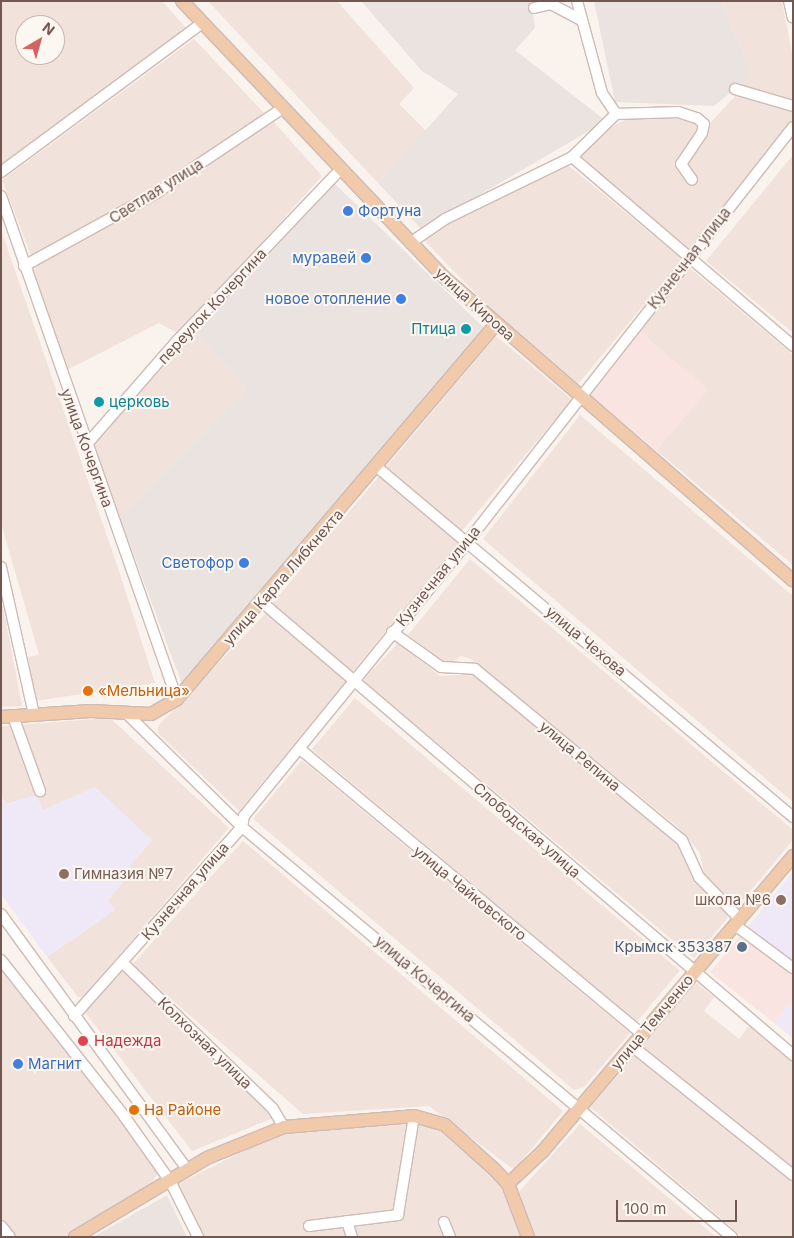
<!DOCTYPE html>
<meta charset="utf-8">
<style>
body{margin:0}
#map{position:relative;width:794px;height:1238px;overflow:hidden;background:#faf2ec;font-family:Inter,sans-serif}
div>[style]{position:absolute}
.residential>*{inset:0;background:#f1e3db;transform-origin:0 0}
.commercial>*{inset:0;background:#f9e4e1;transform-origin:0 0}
.industrial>*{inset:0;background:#ebe3e0}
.education>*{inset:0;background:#efe8f7}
.roads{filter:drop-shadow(1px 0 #cebbb5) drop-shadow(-1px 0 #cebbb5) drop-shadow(0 1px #cebbb5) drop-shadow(0 -1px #cebbb5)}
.minor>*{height:10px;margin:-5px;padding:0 5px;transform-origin:5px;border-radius:5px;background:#fff}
.major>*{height:12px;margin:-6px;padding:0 6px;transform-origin:6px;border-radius:6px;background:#f1caac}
.dots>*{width:14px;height:14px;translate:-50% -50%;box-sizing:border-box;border:2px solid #fdf7f2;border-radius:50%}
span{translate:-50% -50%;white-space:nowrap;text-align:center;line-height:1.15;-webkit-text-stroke:4px #fdf7f2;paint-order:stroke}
.street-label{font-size:15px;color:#735751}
.shop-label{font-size:15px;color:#366cbe}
.left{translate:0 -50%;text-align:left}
.right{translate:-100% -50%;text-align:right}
.culture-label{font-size:15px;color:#0d838f}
.food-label{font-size:15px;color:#c56008}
.education-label{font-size:15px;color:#785e54}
.service-label{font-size:15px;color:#4e5e75}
.health-label{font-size:15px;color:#be3a42}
.frame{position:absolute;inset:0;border:2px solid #735751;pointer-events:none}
.north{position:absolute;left:15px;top:15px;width:50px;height:50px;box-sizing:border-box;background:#fdf7f2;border:1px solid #c6b7b2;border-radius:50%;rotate:38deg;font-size:14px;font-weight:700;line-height:20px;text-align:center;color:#735751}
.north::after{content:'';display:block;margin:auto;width:18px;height:22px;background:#d56460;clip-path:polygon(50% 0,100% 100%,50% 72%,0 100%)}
.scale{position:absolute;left:616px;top:1200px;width:121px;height:22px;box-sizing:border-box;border:2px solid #735751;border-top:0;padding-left:6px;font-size:15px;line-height:18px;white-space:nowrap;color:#735751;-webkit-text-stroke:4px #fdf7f2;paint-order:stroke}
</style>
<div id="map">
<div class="residential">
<div style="clip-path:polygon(evenodd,1px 1px,162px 1px,187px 29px,1px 166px,1px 1px,25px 25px,55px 25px,55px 55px,25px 55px,25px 25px)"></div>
<div style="clip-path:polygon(208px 1px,337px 1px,414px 88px,399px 104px,426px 131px,378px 183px)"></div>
<div style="clip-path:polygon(721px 1px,782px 1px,793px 58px,793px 103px,738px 86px,752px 75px)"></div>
<div style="clip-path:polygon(194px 39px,265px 114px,152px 191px,32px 258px,2px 180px)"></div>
<div style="clip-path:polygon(737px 94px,793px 110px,793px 122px,690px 249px,578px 159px,605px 131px,632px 116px,678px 113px,697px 118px,702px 132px)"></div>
<div style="clip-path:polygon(273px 121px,322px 176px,179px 334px,159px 323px,65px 371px,31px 269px,169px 192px)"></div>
<div style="clip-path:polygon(793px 155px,793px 333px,706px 261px)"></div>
<div style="clip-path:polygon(568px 165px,682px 259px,578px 384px,483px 301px,424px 240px,444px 223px)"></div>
<div style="clip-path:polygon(1px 230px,116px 562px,155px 683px,35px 701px,28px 657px,39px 655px,1px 523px)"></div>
<div style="clip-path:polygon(690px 268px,793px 355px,793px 565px,650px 445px,708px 390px,640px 332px)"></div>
<div style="clip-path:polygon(196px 331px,246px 389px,120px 518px,91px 446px)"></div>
<div style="left:496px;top:336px;width:99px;height:171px;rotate:40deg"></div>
<div style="clip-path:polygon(580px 415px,793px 596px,793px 802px,483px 539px)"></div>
<div style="left:380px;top:475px;width:105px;height:168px;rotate:40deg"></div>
<div style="clip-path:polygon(470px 559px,793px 830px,793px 840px,738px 906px,705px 878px,700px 853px,678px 827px,471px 659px,461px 656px,449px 665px,408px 635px)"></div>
<div style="clip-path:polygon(1px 599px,4px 611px,22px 706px,1px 707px)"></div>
<div style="clip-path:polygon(266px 613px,347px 680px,239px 811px,158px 733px,158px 726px)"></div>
<div style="clip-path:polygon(398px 643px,440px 676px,474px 674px,677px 844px,694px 881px,730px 915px,694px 958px,366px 683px,364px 679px)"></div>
<div style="left:355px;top:698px;width:424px;height:67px;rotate:40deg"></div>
<div style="clip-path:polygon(110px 718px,229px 828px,83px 997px,78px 997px,47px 957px,115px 910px,108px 901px,128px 875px,43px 810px,36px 795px,7px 804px,1px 796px,1px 726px)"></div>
<div style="clip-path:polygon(302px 760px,630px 1033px,584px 1087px,574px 1090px,253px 819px)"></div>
<div style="clip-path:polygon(243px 841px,563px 1111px,514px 1170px,429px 1106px,303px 1114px,132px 965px)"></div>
<div style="clip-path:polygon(1px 967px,128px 1126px,158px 1173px,150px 1185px,66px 1237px,13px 1237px,1px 1222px)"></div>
<div style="clip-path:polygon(123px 970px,269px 1113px,273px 1118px,192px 1151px,85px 1012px)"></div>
<div style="clip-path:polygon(694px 981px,714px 997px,704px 1011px,739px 1039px,749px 1026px,793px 1062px,793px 1170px,641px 1047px)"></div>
<div style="clip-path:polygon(636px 1054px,793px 1180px,793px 1237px,743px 1237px,590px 1107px)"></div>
<div style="clip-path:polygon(417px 1121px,458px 1139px,503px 1189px,521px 1237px,205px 1237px,178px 1184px,283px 1131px)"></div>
<div style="clip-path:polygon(580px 1124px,716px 1237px,533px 1237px,516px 1195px)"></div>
</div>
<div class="commercial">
<div style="left:640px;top:332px;width:89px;height:80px;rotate:40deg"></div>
<div style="clip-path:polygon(747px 928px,793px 961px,793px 1000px,774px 1023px,710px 972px)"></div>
</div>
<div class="industrial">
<div style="clip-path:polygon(531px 1px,535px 28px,515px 50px,606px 121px,421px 229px,378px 183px,458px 94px,422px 71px,362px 2px)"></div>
<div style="clip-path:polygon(594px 1px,721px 1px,752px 75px,714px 106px,615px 102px)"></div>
<div style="clip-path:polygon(335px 184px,484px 328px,182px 684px,120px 518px,246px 389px,196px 331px)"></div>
<div style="clip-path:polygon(167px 1195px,187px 1237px,93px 1237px)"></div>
</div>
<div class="education">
<div style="clip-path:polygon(95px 787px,152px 840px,125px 872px,128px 875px,108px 901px,115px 910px,47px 957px,1px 894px,1px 796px,7px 804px,36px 795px,43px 810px)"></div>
<div style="clip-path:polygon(793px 872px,793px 961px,747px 928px)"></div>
<div style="clip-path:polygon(793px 1000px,793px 1038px,774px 1023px)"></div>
</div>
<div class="roads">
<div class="minor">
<div style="left:577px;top:1px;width:95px;rotate:74.8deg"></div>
<div style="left:602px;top:93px;width:25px;rotate:56deg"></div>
<div style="left:789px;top:1px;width:17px;rotate:77deg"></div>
<div style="left:534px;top:8px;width:17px;rotate:-13deg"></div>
<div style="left:551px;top:4px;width:32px;rotate:28deg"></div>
<div style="left:735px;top:89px;width:60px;rotate:16.3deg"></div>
<div style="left:572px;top:157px;width:291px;rotate:40.5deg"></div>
<div style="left:1px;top:172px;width:250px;rotate:-36.5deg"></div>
<div style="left:1px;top:196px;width:533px;rotate:70.72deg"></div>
<div style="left:410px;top:243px;width:42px;rotate:-34.4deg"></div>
<div style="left:445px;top:219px;width:141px;rotate:-26deg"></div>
<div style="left:572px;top:157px;width:62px;rotate:-44.3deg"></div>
<div style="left:616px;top:114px;width:62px;rotate:-1.8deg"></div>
<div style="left:678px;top:112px;width:20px;rotate:18deg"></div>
<div style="left:697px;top:118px;width:9px;rotate:41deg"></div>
<div style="left:704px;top:124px;width:9px;rotate:103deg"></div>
<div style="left:702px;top:133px;width:37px;rotate:124deg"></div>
<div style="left:681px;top:164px;width:19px;rotate:55deg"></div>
<div style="left:24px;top:266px;width:151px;rotate:-28.9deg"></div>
<div style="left:156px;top:193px;width:153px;rotate:-33.8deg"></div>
<div style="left:87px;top:444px;width:137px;rotate:-48.9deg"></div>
<div style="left:177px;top:341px;width:236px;rotate:-46.4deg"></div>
<div style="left:377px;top:467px;width:544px;rotate:40.08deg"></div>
<div style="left:1px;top:567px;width:152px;rotate:77.4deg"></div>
<div style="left:263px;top:603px;width:697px;rotate:40.46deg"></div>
<div style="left:392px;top:632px;width:60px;rotate:35.5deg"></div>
<div style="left:441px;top:667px;width:34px;rotate:3deg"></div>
<div style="left:475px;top:669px;width:268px;rotate:39.6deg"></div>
<div style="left:682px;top:840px;width:41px;rotate:65.3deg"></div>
<div style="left:699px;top:877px;width:59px;rotate:45.7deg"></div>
<div style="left:126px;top:713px;width:163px;rotate:44.5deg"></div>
<div style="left:242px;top:827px;width:639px;rotate:39.92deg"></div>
<div style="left:13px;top:716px;width:80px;rotate:70.2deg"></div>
<div style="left:300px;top:749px;width:447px;rotate:39.8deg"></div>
<div style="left:1px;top:914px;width:317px;rotate:53.9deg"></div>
<div style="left:735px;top:925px;width:72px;rotate:36.6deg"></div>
<div style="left:1px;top:960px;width:199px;rotate:51.7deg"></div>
<div style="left:124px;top:1116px;width:80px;rotate:54.7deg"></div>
<div style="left:170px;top:1181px;width:63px;rotate:63.4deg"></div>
<div style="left:123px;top:963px;width:209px;rotate:44.2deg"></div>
<div style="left:273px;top:1109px;width:21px;rotate:59deg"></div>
<div style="left:74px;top:1016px;width:253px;rotate:-48.4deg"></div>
<div style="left:242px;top:827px;width:11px;rotate:-80deg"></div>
<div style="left:244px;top:816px;width:355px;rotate:-50.8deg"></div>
<div style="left:468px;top:541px;width:526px;rotate:-51.87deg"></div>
<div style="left:632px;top:1046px;width:206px;rotate:38.7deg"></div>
<div style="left:347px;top:1221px;width:17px;rotate:73deg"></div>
<div style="left:444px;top:1222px;width:16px;rotate:68deg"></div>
<div style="left:1px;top:1226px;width:14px;rotate:51deg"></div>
<div style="left:309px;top:1226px;width:90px;rotate:-7deg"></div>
<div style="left:398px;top:1215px;width:100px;rotate:-80.8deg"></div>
</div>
<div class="major">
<div style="left:182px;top:1px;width:382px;rotate:46.5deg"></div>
<div style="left:445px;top:278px;width:461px;rotate:41deg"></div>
<div style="left:1px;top:717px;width:90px;rotate:-3.8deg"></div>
<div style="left:91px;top:711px;width:60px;rotate:2.9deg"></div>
<div style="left:151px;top:714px;width:30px;rotate:-30deg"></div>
<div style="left:177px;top:699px;width:492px;rotate:-49.6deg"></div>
<div style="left:508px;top:1184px;width:48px;rotate:-43.3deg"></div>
<div style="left:543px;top:1151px;width:387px;rotate:-49.7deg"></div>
<div style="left:75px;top:1237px;width:154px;rotate:-30.9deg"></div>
<div style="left:207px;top:1158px;width:83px;rotate:-21.9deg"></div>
<div style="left:284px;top:1127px;width:130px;rotate:-4.8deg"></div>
<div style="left:414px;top:1116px;width:32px;rotate:16deg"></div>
<div style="left:445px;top:1125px;width:67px;rotate:42deg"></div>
<div style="left:495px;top:1170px;width:19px;rotate:47deg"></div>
<div style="left:508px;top:1184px;width:57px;rotate:69.3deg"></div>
</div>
</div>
<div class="dots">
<div style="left:348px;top:211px;background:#3f7fe0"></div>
<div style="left:366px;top:258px;background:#3f7fe0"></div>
<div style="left:401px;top:299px;background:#3f7fe0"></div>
<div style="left:466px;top:329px;background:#0f9aa8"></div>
<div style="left:99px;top:402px;background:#0f9aa8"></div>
<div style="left:244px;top:563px;background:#3f7fe0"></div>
<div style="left:88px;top:691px;background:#e8710a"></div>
<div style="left:64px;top:874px;background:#8d6e63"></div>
<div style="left:781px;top:900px;background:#8d6e63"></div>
<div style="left:742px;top:947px;background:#5c6f8a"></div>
<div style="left:83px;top:1041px;background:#e0444e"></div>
<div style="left:18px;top:1064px;background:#3f7fe0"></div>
<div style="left:134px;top:1110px;background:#e8710a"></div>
</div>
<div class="street-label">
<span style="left:156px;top:191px;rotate:-32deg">Светлая улица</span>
<span style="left:689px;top:258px;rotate:-52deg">Кузнечная улица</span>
<span style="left:475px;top:304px;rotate:42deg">улица Кирова</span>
<span style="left:212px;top:306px;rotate:-47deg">переулок Кочергина</span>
<span style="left:87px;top:448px;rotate:70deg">улица Кочергина</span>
<span style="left:438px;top:576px;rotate:-51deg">Кузнечная улица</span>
<span style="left:283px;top:577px;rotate:-49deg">улица Карла Либкнехта</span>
<span style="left:586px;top:641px;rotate:40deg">улица Чехова</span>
<span style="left:580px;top:756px;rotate:40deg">улица Репина</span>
<span style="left:527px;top:830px;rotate:41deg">Слободская улица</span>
<span style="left:185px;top:891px;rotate:-49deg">Кузнечная улица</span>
<span style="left:470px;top:893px;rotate:39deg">улица Чайковского</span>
<span style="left:425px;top:979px;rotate:40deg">улица Кочергина</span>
<span style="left:652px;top:1022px;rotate:-50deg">улица Темченко</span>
<span style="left:205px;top:1043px;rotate:44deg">Колхозная улица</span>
</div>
<div class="shop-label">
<span class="left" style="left:358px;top:211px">Фортуна</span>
<span class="right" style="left:356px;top:258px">муравей</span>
<span class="right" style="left:391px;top:299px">новое отопление</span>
<span class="right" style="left:234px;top:563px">Светофор</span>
<span class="left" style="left:28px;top:1064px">Магнит</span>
</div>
<div class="culture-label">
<span class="right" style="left:456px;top:329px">Птица</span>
<span class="left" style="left:109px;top:402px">церковь</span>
</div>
<div class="food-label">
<span class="left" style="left:98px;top:691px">«Мельница»</span>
<span class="left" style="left:144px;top:1110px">На Районе</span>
</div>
<div class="education-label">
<span class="left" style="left:74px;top:874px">Гимназия №7</span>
<span class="right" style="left:771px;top:900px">школа №6</span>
</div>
<div class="service-label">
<span class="right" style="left:732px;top:947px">Крымск 353387</span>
</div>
<div class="health-label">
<span class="left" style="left:94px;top:1041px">Надежда</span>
</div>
<div class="frame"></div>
<div class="north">N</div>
<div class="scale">100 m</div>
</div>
